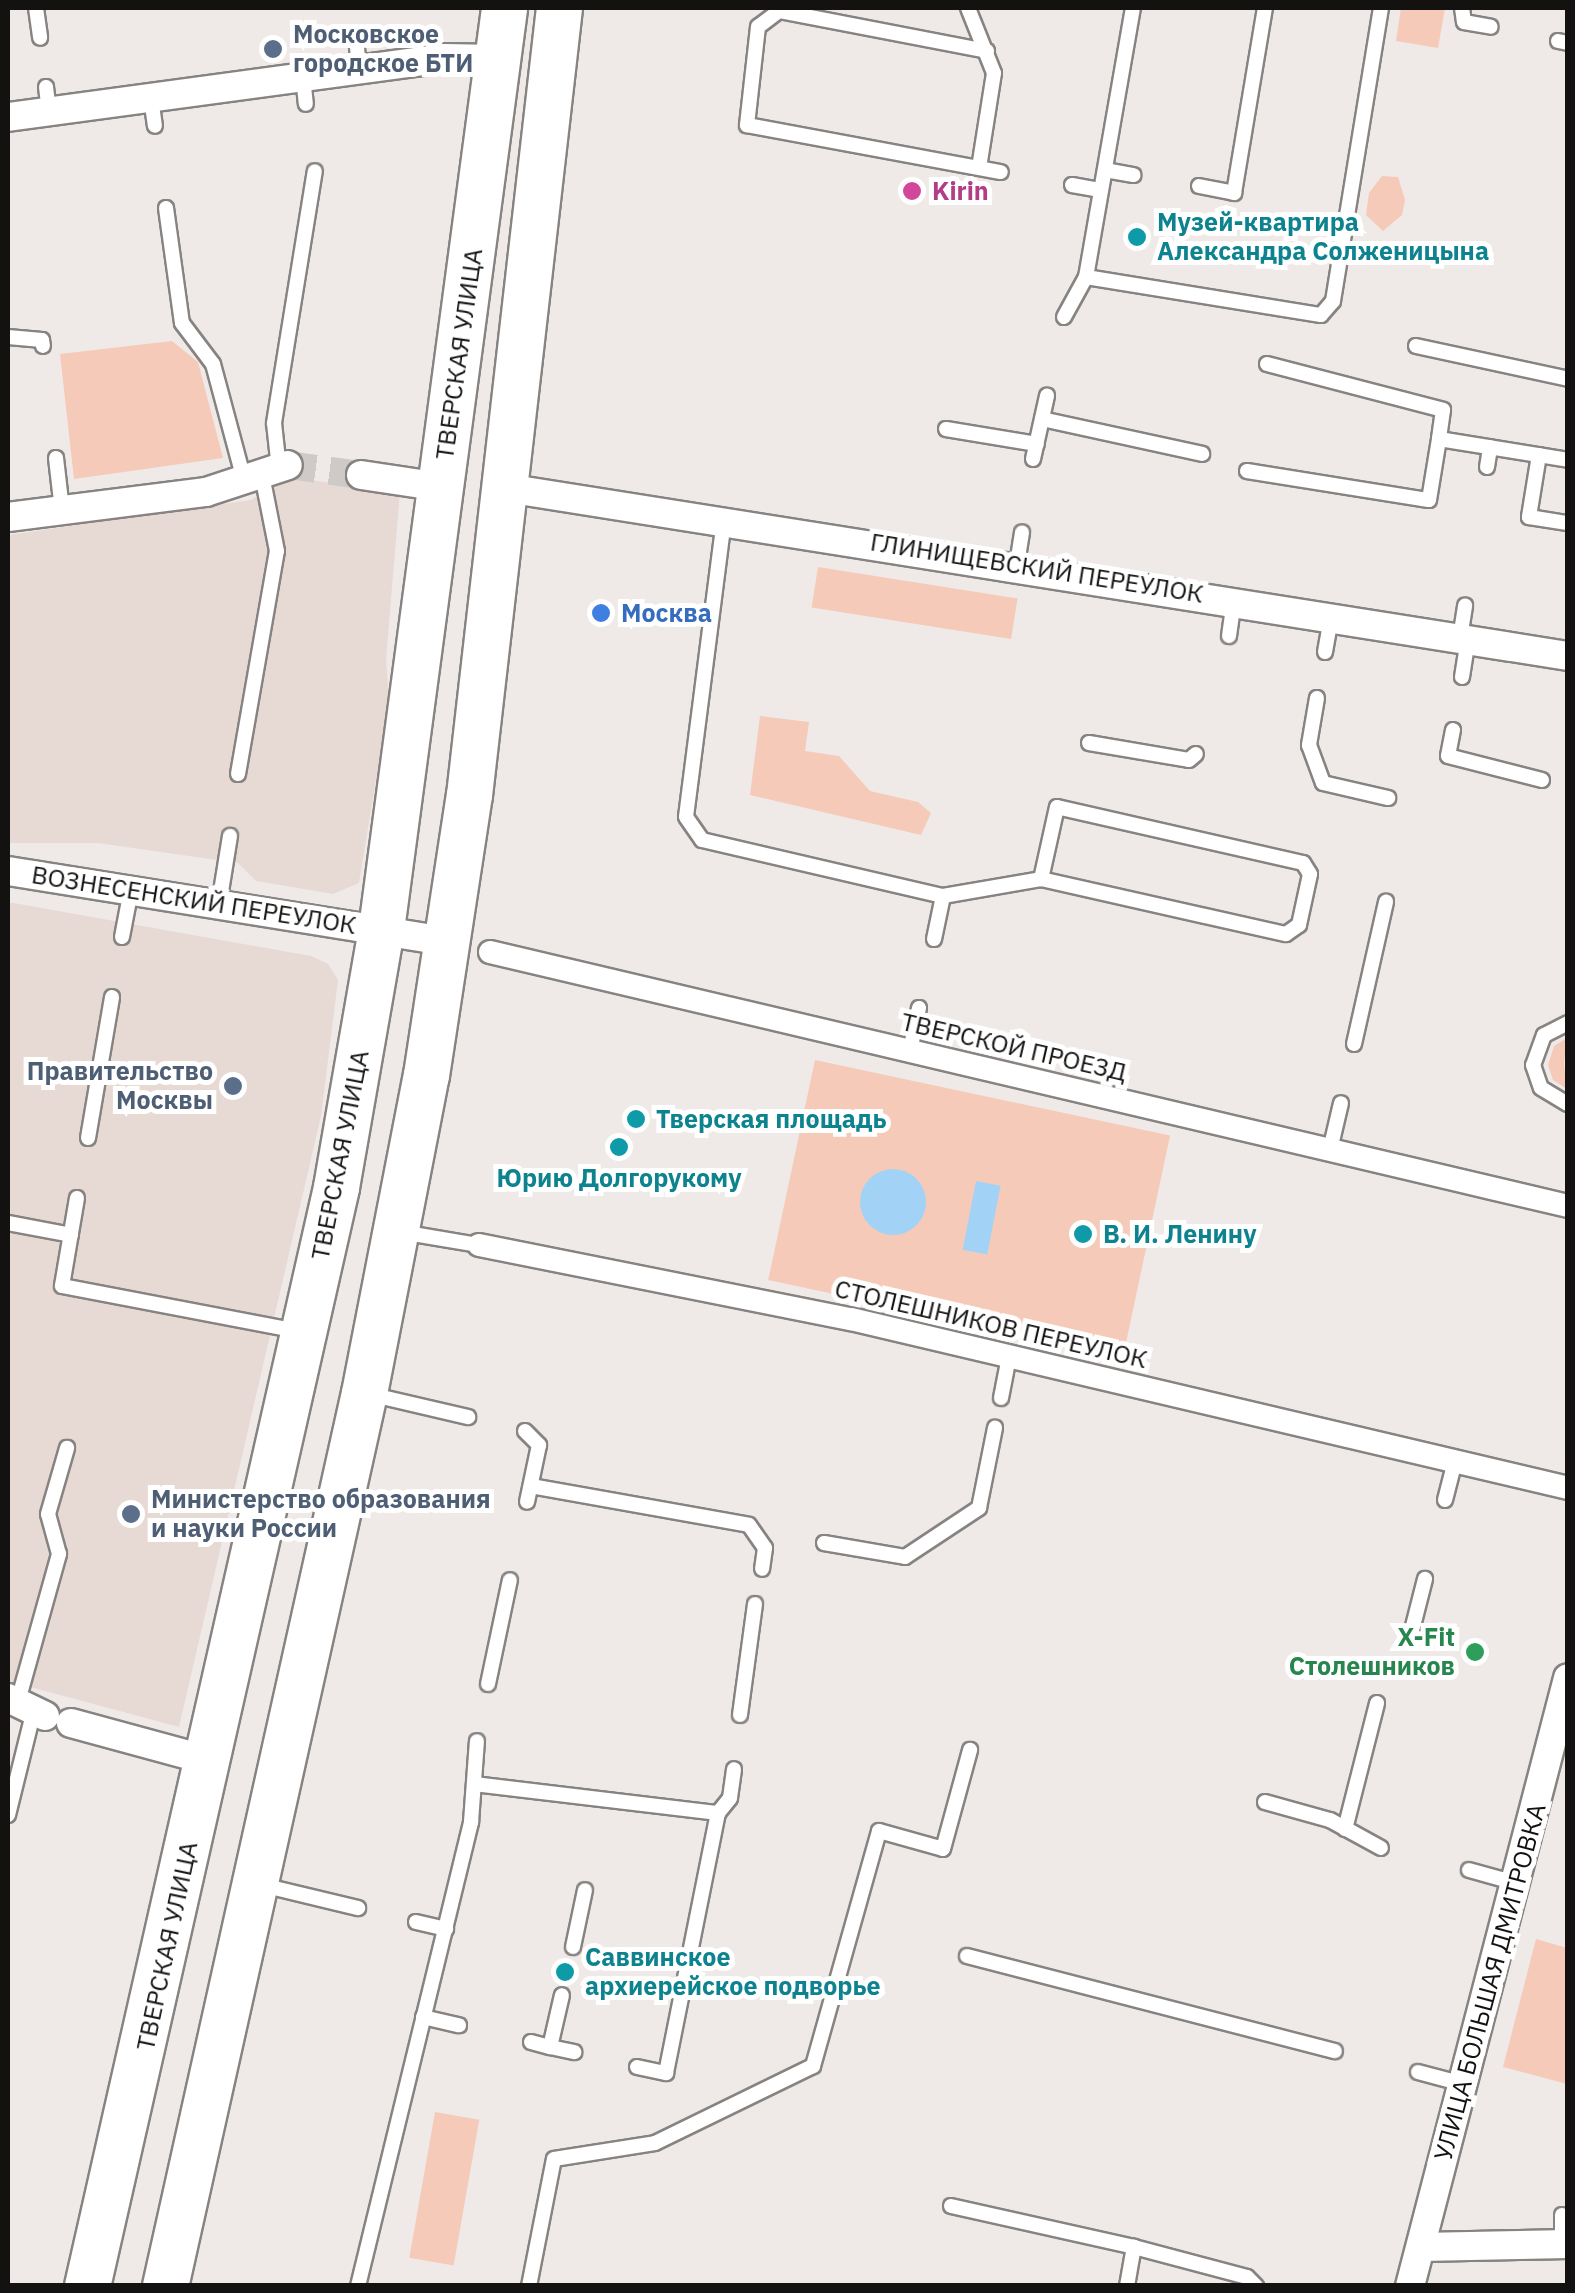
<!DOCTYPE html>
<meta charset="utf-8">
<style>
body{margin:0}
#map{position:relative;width:1575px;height:2293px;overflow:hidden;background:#efeae8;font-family:"IBM Plex Sans",sans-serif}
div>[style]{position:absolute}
.built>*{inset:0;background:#e7dad5}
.green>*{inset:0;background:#f5cab8;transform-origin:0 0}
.water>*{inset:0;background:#a2d3f7;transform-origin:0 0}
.round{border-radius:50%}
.minor-tunnel>*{height:28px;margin-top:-14px;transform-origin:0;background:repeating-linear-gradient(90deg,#cecac8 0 28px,transparent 0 42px)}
.roads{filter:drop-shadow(2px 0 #878381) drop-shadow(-2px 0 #878381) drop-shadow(0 2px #878381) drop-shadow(0 -2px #878381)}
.service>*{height:14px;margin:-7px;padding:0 7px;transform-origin:7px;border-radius:7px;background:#fff}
.pedestrian>*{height:22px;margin:-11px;padding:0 11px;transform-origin:11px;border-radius:11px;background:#fff}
.minor>*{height:28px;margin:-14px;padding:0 14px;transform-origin:14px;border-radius:14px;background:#fff}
.primary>*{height:45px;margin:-22.5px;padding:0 22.5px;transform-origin:22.5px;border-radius:22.5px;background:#fff}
.dots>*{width:28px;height:28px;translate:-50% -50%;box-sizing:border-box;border:5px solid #fff;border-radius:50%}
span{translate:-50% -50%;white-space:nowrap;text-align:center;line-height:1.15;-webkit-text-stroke:10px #fff;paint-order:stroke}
.service-label{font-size:25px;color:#4e5e75;font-weight:700}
.left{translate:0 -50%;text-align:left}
.right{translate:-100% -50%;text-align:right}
.hotel-label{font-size:25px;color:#b23c85;font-weight:700}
.culture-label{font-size:25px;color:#0d838f;font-weight:700}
.street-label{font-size:25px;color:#131211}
.shop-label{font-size:25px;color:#366cbe;font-weight:700}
.leisure-label{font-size:25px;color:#27864d;font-weight:700}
.frame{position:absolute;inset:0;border:10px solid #131211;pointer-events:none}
</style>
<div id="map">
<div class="built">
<div style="clip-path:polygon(287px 477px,400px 492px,386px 659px,389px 700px,359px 883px,333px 894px,256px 881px,238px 863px,98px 843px,8px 843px,8px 535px,251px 500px)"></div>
<div style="clip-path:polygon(8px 902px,311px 956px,328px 964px,338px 980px,321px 1116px,179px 1727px,8px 1681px)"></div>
</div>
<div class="green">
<div style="clip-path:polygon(1401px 8px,1445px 8px,1438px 48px,1396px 41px)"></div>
<div style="clip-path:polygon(1382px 176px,1398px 177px,1405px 200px,1402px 215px,1383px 231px,1366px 215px,1369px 193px)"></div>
<div style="clip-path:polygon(172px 341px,198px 362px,223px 458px,74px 479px,60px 354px)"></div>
<div style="left:818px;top:567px;width:202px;height:41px;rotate:9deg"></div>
<div style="clip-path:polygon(760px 716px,809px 722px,805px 751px,839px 756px,870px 791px,918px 802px,931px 813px,921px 835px,750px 795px)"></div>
<div style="clip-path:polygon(1567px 1038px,1564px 1064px,1567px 1089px,1553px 1080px,1548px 1065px,1554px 1046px)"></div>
<div style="left:815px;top:1060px;width:363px;height:225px;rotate:12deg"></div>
<div style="clip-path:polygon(1536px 1939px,1567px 1948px,1567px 2084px,1503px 2067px)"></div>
<div style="left:435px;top:2112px;width:45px;height:148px;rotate:10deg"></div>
</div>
<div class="water">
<div class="round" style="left:860px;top:1169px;width:66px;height:66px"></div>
<div style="left:976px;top:1181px;width:25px;height:70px;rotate:11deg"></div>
</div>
<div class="minor-tunnel">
<div style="left:288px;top:465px;width:74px;rotate:7.8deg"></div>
</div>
<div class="roads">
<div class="service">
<div style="left:36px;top:8px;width:30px;rotate:82deg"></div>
<div style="left:968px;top:8px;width:70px;rotate:68.2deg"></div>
<div style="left:994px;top:73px;width:96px;rotate:99deg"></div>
<div style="left:1462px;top:8px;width:14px;rotate:82deg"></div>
<div style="left:1464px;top:22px;width:27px;rotate:10deg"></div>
<div style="left:356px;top:36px;width:33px;rotate:85deg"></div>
<div style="left:1558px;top:41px;width:10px;rotate:11deg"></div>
<div style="left:987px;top:51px;width:212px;rotate:-169.1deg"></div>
<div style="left:779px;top:11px;width:26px;rotate:143deg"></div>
<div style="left:758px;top:27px;width:99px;rotate:96.4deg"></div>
<div style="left:747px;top:125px;width:258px;rotate:10.5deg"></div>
<div style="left:303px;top:77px;width:27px;rotate:84deg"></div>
<div style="left:46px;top:87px;width:25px;rotate:83deg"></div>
<div style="left:151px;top:98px;width:28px;rotate:82deg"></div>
<div style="left:1105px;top:170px;width:29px;rotate:10deg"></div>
<div style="left:1072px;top:185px;width:29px;rotate:10deg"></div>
<div style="left:1199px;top:186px;width:36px;rotate:11deg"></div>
<div style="left:1234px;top:193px;width:188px;rotate:-80.5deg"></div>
<div style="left:166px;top:208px;width:116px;rotate:82.1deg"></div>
<div style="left:182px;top:323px;width:51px;rotate:52.9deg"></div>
<div style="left:213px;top:364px;width:120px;rotate:75deg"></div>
<div style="left:1086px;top:277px;width:238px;rotate:9.2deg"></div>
<div style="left:1321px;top:315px;width:18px;rotate:-49deg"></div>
<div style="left:1333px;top:301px;width:297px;rotate:-80.7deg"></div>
<div style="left:1064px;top:317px;width:46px;rotate:-61.2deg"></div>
<div style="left:1086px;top:277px;width:273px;rotate:-80.1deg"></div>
<div style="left:8px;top:337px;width:34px;rotate:5deg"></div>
<div style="left:42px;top:340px;width:6px;rotate:81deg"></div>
<div style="left:1416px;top:346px;width:156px;rotate:12.2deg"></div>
<div style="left:1267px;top:364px;width:182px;rotate:14.6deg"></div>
<div style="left:1443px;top:410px;width:29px;rotate:98deg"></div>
<div style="left:1042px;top:419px;width:164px;rotate:12.3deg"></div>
<div style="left:946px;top:429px;width:92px;rotate:9.4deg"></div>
<div style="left:1539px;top:455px;width:63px;rotate:99.2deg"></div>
<div style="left:1529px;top:517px;width:39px;rotate:9deg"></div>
<div style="left:56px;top:458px;width:52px;rotate:83.4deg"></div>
<div style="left:1033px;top:459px;width:65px;rotate:-77.5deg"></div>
<div style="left:1487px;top:467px;width:20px;rotate:-81deg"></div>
<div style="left:279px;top:469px;width:46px;rotate:-96.2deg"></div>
<div style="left:274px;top:423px;width:255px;rotate:-80.8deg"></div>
<div style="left:1247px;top:471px;width:184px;rotate:9.1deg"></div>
<div style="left:1429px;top:500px;width:62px;rotate:-80.7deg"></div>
<div style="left:1439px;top:439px;width:131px;rotate:9.2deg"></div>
<div style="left:724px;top:520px;width:299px;rotate:97.3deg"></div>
<div style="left:686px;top:817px;width:28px;rotate:55deg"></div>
<div style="left:702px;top:840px;width:247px;rotate:13.1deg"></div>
<div style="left:943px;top:896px;width:44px;rotate:101.8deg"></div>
<div style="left:1017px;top:564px;width:32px;rotate:-81deg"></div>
<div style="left:1229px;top:636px;width:35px;rotate:-82deg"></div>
<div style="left:1460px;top:638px;width:33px;rotate:-81deg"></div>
<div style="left:1325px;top:652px;width:36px;rotate:-80deg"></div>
<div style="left:1462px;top:677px;width:38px;rotate:-81deg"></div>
<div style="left:1317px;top:698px;width:48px;rotate:99.7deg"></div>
<div style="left:1309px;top:745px;width:40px;rotate:69.8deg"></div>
<div style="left:1323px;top:783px;width:67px;rotate:13deg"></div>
<div style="left:1453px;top:730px;width:26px;rotate:101deg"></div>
<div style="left:1448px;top:756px;width:97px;rotate:14.3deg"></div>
<div style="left:1089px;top:743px;width:101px;rotate:9.6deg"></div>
<div style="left:1189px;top:760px;width:9px;rotate:-41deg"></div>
<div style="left:238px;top:774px;width:226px;rotate:-80.1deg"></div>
<div style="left:277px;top:551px;width:77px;rotate:-101.2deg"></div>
<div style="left:943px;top:896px;width:99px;rotate:-9.8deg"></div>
<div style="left:1041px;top:879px;width:251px;rotate:12.7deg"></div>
<div style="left:1286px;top:934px;width:16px;rotate:-35deg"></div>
<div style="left:1299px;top:925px;width:52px;rotate:-77.8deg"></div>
<div style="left:1310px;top:874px;width:13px;rotate:-122deg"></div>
<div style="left:1303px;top:863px;width:252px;rotate:-167.2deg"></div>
<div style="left:1057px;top:807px;width:74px;rotate:102.5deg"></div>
<div style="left:219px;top:904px;width:69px;rotate:-80.8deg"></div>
<div style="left:122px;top:937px;width:48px;rotate:-79.2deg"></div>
<div style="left:1568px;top:1023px;width:27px;rotate:153deg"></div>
<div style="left:1544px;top:1035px;width:32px;rotate:110deg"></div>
<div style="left:1533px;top:1065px;width:24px;rotate:71deg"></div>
<div style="left:1541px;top:1088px;width:31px;rotate:31deg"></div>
<div style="left:1354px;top:1044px;width:146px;rotate:-77.3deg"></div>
<div style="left:910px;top:1051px;width:44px;rotate:-78.2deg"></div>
<div style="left:88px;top:1138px;width:143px;rotate:-80.3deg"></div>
<div style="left:1330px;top:1150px;width:48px;rotate:-76.8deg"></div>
<div style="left:77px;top:1198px;width:89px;rotate:99.7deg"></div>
<div style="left:62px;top:1286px;width:239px;rotate:10.8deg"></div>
<div style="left:8px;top:1223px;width:64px;rotate:10.8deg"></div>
<div style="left:401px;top:1232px;width:79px;rotate:9.5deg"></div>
<div style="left:369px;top:1394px;width:102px;rotate:13.1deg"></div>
<div style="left:1001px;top:1398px;width:42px;rotate:-79deg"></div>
<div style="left:525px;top:1431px;width:20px;rotate:45deg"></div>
<div style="left:539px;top:1445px;width:58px;rotate:101.9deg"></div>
<div style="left:531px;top:1486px;width:221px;rotate:10.1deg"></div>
<div style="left:749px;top:1525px;width:28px;rotate:55deg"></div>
<div style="left:765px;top:1548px;width:21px;rotate:98deg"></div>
<div style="left:1445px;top:1500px;width:40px;rotate:-75.6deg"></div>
<div style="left:824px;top:1543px;width:82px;rotate:9.8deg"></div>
<div style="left:905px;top:1557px;width:89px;rotate:-33.5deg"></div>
<div style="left:979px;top:1508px;width:82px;rotate:-78.7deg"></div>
<div style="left:1411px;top:1634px;width:57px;rotate:-75.7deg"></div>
<div style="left:488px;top:1684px;width:106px;rotate:-78.1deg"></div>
<div style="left:18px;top:1701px;width:153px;rotate:-74.4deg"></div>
<div style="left:59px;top:1554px;width:41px;rotate:-105.4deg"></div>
<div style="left:48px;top:1514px;width:69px;rotate:-73.9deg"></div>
<div style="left:740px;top:1715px;width:112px;rotate:-82.3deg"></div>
<div style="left:474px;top:1784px;width:246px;rotate:6.8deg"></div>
<div style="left:718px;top:1813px;width:19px;rotate:-51deg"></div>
<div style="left:730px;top:1798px;width:29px;rotate:-82deg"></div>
<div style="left:1265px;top:1802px;width:67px;rotate:15.5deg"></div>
<div style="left:1330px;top:1820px;width:58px;rotate:28.8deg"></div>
<div style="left:8px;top:1815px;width:108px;rotate:-76.1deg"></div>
<div style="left:1345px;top:1829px;width:130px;rotate:-75.7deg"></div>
<div style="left:1469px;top:1870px;width:49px;rotate:15.5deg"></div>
<div style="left:262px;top:1885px;width:99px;rotate:13.5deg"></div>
<div style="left:416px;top:1922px;width:31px;rotate:13deg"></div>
<div style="left:573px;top:1947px;width:58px;rotate:-78.1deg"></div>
<div style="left:967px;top:1956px;width:380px;rotate:14.5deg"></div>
<div style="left:423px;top:2017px;width:37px;rotate:13deg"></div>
<div style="left:531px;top:2042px;width:20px;rotate:15deg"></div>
<div style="left:550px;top:2047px;width:53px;rotate:-77deg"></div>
<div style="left:550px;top:2047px;width:25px;rotate:12deg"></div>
<div style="left:637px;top:2067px;width:30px;rotate:12deg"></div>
<div style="left:666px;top:2073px;width:265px;rotate:-78.7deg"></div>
<div style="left:1418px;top:2072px;width:47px;rotate:14.9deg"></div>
<div style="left:951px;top:2206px;width:188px;rotate:12.6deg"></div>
<div style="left:1134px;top:2247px;width:117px;rotate:14.9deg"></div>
<div style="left:1247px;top:2277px;width:13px;rotate:45deg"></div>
<div style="left:1562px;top:2244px;width:29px;rotate:-90deg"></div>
<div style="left:358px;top:2286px;width:478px;rotate:-76.3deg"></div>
<div style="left:471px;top:1822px;width:81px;rotate:-85.8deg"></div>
<div style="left:529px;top:2286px;width:129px;rotate:-78.9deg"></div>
<div style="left:554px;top:2159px;width:102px;rotate:-9deg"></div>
<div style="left:655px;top:2143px;width:176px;rotate:-26deg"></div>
<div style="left:813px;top:2066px;width:244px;rotate:-74.3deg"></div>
<div style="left:879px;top:1831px;width:66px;rotate:15.7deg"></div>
<div style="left:943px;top:1849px;width:103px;rotate:-74.7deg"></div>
<div style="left:1127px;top:2286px;width:40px;rotate:-80deg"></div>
</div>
<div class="pedestrian">
<div style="left:490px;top:952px;width:1108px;rotate:13.26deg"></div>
<div style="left:479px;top:1245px;width:379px;rotate:11.3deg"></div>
<div style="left:851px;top:1319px;width:737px;rotate:13.26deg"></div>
</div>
<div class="minor">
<div style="left:8px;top:117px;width:440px;rotate:-7.7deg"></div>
<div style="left:444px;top:58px;width:54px;rotate:1.1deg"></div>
<div style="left:361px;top:475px;width:81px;rotate:8.5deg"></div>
<div style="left:506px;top:488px;width:1075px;rotate:8.99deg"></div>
<div style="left:8px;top:517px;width:200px;rotate:-7.2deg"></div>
<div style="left:206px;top:492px;width:86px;rotate:-18.2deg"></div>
<div style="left:8px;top:871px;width:445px;rotate:9.1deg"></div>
<div style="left:8px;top:1698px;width:41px;rotate:25.9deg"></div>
<div style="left:71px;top:1723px;width:141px;rotate:15.2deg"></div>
<div style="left:1421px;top:2247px;width:147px;rotate:-1.2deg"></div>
<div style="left:1410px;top:2286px;width:628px;rotate:-75.43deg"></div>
</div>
<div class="primary">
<div style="left:87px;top:2286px;width:1127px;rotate:-77.23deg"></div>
<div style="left:336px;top:1187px;width:262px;rotate:-80.1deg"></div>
<div style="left:381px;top:929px;width:929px;rotate:-82.39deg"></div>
<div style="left:165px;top:2286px;width:915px;rotate:-77.44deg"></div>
<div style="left:364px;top:1393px;width:324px;rotate:-79deg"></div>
<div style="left:426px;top:1075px;width:283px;rotate:-81.3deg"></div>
<div style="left:469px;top:795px;width:792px;rotate:-83.48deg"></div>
</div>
</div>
<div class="dots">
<div style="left:273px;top:49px;background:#5c6f8a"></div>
<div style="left:912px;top:191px;background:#d1479c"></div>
<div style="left:1137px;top:237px;background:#0f9aa8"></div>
<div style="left:601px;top:613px;background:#3f7fe0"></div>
<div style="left:233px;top:1086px;background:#5c6f8a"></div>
<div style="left:636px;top:1119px;background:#0f9aa8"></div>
<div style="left:619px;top:1147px;background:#0f9aa8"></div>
<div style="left:1083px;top:1234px;background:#0f9aa8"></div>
<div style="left:131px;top:1514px;background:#5c6f8a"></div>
<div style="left:1475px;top:1652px;background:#2e9e5b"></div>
<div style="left:565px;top:1972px;background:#0f9aa8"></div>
</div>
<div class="service-label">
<span class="left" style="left:293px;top:49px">Московское<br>городское БТИ</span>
<span class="right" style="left:213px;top:1086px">Правительство<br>Москвы</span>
<span class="left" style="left:151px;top:1514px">Министерство образования<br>и науки России</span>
</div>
<div class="hotel-label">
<span class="left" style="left:932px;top:191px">Kirin</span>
</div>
<div class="culture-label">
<span class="left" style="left:1157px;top:237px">Музей-квартира<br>Александра Солженицына</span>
<span class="left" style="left:656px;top:1119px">Тверская площадь</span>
<span style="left:619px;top:1178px">Юрию Долгорукому</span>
<span class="left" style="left:1103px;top:1234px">В. И. Ленину</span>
<span class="left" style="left:585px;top:1972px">Саввинское<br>архиерейское подворье</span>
</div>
<div class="street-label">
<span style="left:459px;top:354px;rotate:-82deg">ТВЕРСКАЯ УЛИЦА</span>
<span style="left:1037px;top:568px;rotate:9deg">ГЛИНИЩЕВСКИЙ ПЕРЕУЛОК</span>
<span style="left:194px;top:900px;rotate:9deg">ВОЗНЕСЕНСКИЙ ПЕРЕУЛОК</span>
<span style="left:1014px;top:1047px;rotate:13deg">ТВЕРСКОЙ ПРОЕЗД</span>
<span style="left:340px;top:1155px;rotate:-79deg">ТВЕРСКАЯ УЛИЦА</span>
<span style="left:991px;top:1324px;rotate:13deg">СТОЛЕШНИКОВ ПЕРЕУЛОК</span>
<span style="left:167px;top:1946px;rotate:-78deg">ТВЕРСКАЯ УЛИЦА</span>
<span style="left:1490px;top:1982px;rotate:-75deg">УЛИЦА БОЛЬШАЯ ДМИТРОВКА</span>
</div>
<div class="shop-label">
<span class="left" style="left:621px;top:613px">Москва</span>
</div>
<div class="leisure-label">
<span class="right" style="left:1455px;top:1652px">X-Fit<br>Столешников</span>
</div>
<div class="frame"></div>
</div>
